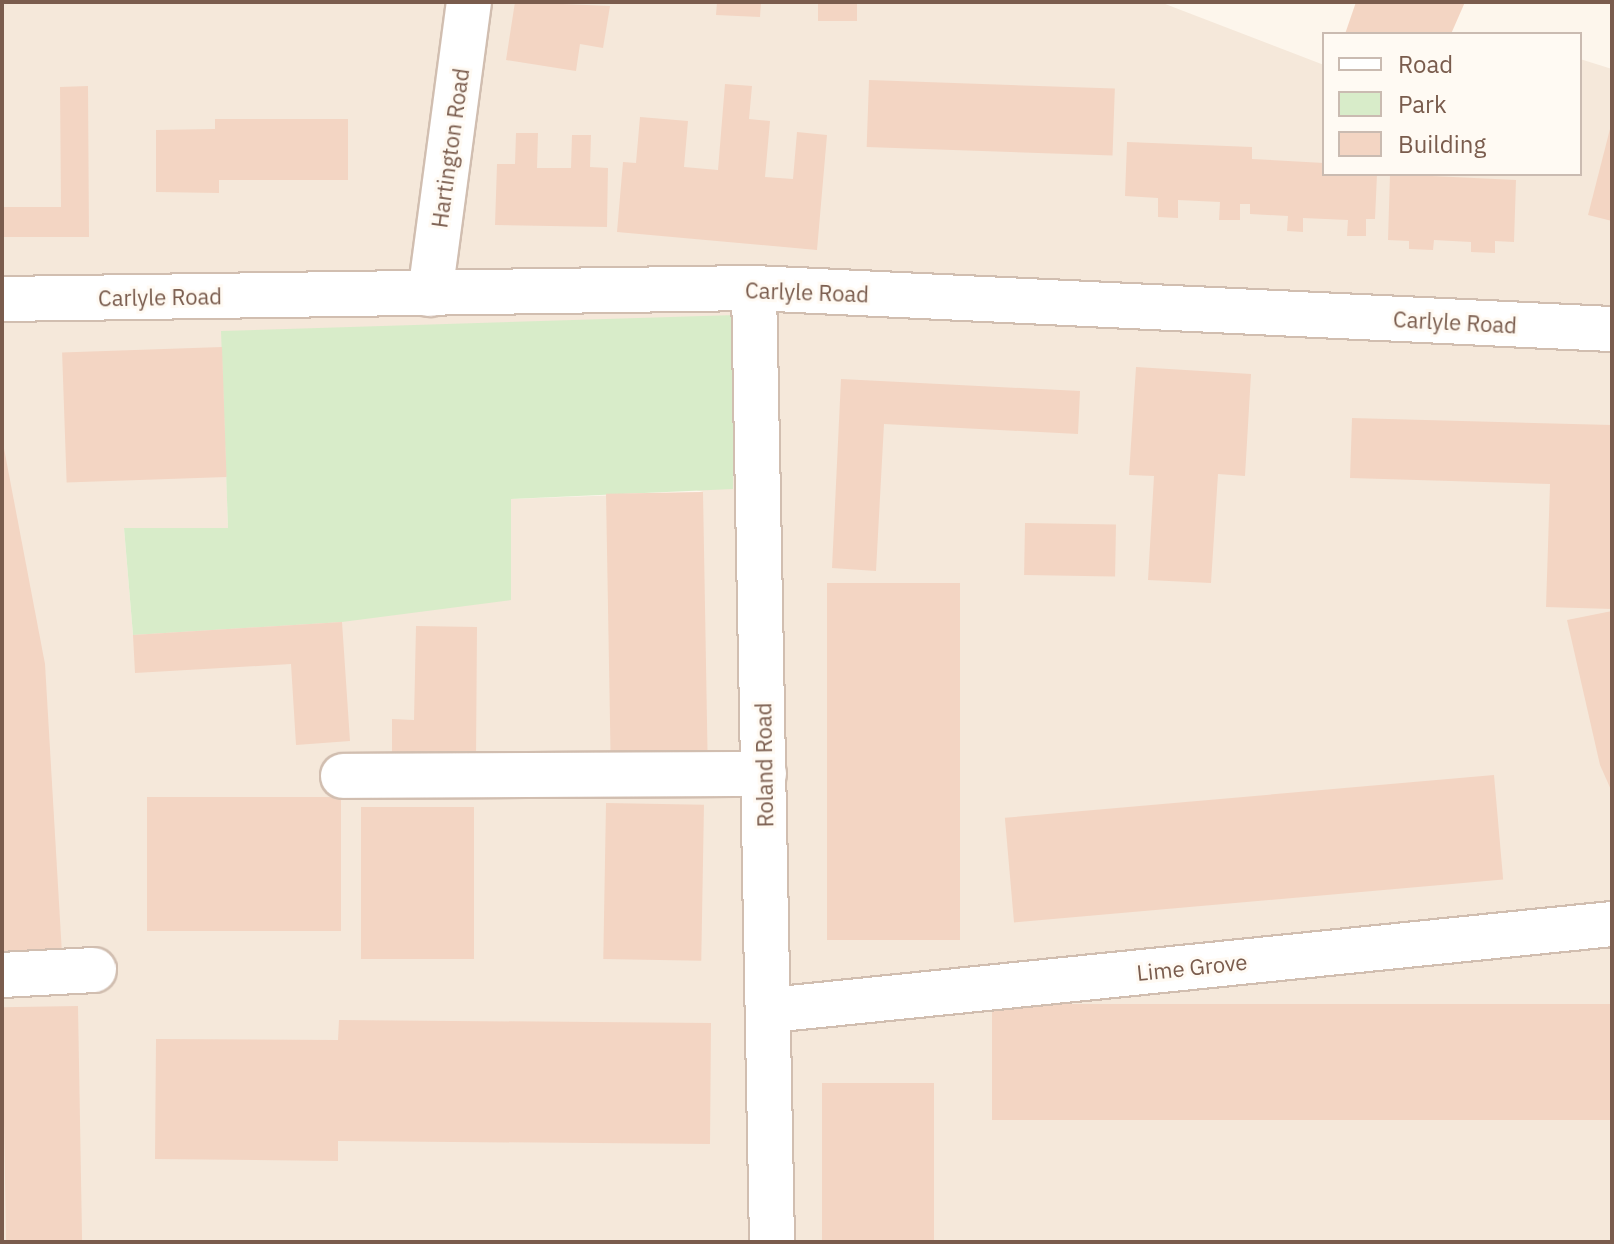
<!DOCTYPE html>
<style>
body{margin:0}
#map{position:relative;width:1614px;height:1244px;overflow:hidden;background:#fdf6ec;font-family:"IBM Plex Sans",sans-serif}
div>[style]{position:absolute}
.residential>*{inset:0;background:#f5e8da}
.green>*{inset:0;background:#d8ecc9}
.building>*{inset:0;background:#f3d5c3;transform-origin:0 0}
.roads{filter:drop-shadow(2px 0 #d1beb0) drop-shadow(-2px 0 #d1beb0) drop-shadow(0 2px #d1beb0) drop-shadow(0 -2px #d1beb0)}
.minor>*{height:44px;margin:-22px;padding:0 22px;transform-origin:22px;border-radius:22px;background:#fff}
span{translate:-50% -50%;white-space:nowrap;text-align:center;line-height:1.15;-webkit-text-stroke:6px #fffaf3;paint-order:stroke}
.street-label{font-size:22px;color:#7a5c4d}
.frame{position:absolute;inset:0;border:4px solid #7a5c4d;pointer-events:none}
.legend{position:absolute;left:1322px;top:32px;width:260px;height:144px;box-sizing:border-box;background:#fffaf3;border:2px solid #cabbb1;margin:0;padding:10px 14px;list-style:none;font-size:24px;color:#7a5c4d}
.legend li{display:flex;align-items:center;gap:16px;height:40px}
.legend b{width:40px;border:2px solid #cabbb1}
</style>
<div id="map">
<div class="residential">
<div style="clip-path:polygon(evenodd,2px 2px,1160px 2px,1324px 65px,1324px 174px,1580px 174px,1580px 59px,1612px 69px,1612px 1242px,2px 1242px,2px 2px,222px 347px,703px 492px,511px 499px,133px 635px,124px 528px,228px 528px,222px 347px)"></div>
</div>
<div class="green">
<div style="clip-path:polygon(736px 315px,733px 489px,511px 499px,511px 600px,342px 622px,133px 635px,124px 528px,228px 528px,221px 331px)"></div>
</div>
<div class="building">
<div style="clip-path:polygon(515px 2px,610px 6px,603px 48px,580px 44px,576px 71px,506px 60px)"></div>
<div style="clip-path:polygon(717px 2px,761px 2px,760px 17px,716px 15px)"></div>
<div style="left:818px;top:2px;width:39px;height:19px"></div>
<div style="clip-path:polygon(1356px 2px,1465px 2px,1451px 34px,1345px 34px)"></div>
<div style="left:869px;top:80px;width:246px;height:67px;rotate:2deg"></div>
<div style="clip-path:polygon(725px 84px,752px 86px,749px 119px,770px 121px,765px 177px,793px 179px,797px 132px,827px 135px,817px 250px,617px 232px,623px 162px,636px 163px,640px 117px,688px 121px,684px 167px,718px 170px)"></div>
<div style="clip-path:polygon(88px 86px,89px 237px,2px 237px,2px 207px,61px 207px,60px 87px)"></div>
<div style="clip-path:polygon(215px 119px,348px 119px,348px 180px,219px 180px,219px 193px,156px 192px,156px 130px,215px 129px)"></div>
<div style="clip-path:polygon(1611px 125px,1612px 125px,1612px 221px,1588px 215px)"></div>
<div style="clip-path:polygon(516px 133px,538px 133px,537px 168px,571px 168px,572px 135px,591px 135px,590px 167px,608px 168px,607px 227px,495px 225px,497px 164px,515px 164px)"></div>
<div style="clip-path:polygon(1127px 142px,1252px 147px,1252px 159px,1324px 163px,1324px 174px,1377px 174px,1375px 219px,1366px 219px,1366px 236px,1347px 236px,1348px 220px,1303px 218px,1303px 232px,1287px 231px,1288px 216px,1250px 214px,1250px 204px,1240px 204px,1240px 220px,1219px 220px,1220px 202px,1178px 200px,1178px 218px,1158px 217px,1158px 198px,1125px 196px)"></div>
<div style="clip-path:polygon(1390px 174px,1516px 180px,1514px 242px,1495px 241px,1495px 253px,1471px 252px,1471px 242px,1434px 240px,1433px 250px,1409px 249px,1409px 241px,1388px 240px)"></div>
<div style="left:222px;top:347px;width:130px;height:160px;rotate:88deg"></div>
<div style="clip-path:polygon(1136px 367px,1251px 374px,1245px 476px,1218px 474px,1211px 583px,1148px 580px,1154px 476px,1129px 475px)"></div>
<div style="clip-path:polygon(841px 379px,1080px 391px,1078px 434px,884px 424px,876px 571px,832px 568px)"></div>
<div style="clip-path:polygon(1352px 418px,1612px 425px,1612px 609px,1546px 607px,1550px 484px,1350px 478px)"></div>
<div style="clip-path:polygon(2px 438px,45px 664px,62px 954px,2px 958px)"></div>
<div style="left:703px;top:492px;width:266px;height:97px;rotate:89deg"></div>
<div style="left:1025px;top:523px;width:91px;height:52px;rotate:1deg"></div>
<div style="left:960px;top:583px;width:357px;height:133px;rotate:90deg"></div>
<div style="clip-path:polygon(1612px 611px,1612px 792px,1600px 765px,1567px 620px)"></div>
<div style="clip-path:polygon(342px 622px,350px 741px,296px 745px,291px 664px,135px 673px,133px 635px)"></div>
<div style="clip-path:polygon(416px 626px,477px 627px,476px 758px,392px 757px,392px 719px,414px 720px)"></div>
<div style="left:1494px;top:775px;width:105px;height:491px;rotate:85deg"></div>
<div style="left:147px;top:797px;width:194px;height:134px"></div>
<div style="left:606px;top:803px;width:98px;height:156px;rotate:1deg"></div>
<div style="left:361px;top:807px;width:113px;height:152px"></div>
<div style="left:1612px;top:1004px;width:116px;height:620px;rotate:90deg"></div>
<div style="left:78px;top:1006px;width:236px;height:76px;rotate:89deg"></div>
<div style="clip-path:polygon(339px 1020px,711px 1023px,710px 1144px,338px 1141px,338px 1161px,155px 1159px,156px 1039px,338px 1040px)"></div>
<div style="left:822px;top:1083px;width:112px;height:159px"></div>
</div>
<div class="roads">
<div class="minor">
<div style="left:754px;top:288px;width:954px;rotate:88.92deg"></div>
<div style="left:430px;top:294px;width:295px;rotate:-82.4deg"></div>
<div style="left:2px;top:299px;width:752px;rotate:-0.84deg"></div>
<div style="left:754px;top:288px;width:859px;rotate:2.74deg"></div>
<div style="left:343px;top:776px;width:421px;rotate:-0.3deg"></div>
<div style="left:2px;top:975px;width:92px;rotate:-3.1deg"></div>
<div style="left:771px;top:1010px;width:845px;rotate:-5.84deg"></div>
</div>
</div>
<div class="street-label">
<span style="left:450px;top:148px;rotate:-82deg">Hartington Road</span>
<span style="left:807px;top:292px;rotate:2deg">Carlyle Road</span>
<span style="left:160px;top:297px;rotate:-1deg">Carlyle Road</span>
<span style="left:1455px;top:322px;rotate:3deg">Carlyle Road</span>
<span style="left:764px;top:765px;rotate:-91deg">Roland Road</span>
<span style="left:1192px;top:967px;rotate:-6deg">Lime Grove</span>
</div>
<div class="frame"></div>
<ul class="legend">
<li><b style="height:10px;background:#fff"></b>Road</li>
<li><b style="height:22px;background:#d8ecc9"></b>Park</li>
<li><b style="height:22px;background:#f3d5c3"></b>Building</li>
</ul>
</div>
